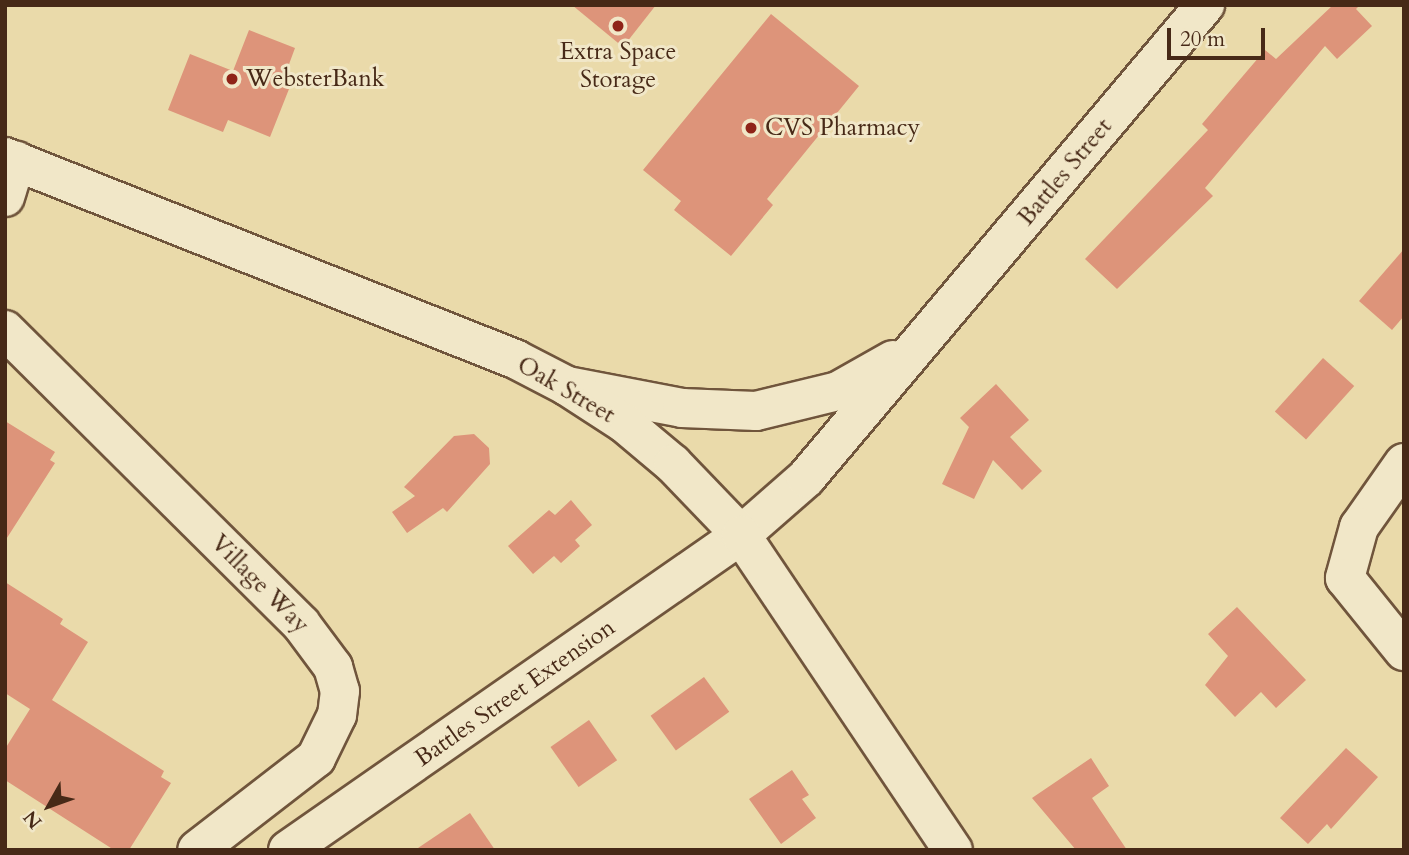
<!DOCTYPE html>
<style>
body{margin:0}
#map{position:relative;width:1409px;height:855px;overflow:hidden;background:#eadaaa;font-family:Cardo,serif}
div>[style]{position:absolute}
.building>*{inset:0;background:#dd947a;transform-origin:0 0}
.roads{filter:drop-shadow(2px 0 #70553c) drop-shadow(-2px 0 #70553c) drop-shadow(0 2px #70553c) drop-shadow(0 -2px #70553c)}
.minor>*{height:38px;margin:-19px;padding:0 19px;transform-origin:19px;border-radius:19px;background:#f1e7c8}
.tertiary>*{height:38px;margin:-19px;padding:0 19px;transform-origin:19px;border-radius:19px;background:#f1e7c8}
.secondary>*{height:38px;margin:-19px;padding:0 19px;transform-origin:19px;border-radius:19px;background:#f1e7c8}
.dots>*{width:19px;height:19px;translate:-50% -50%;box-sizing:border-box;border:4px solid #f1e7c8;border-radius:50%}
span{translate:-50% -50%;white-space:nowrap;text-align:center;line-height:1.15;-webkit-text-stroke:6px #f1e7c8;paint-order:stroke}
.poi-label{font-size:24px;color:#472917}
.left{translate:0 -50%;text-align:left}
.street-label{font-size:24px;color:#472917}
.frame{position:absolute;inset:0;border:7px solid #472917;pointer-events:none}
.north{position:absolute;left:14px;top:771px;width:70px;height:70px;-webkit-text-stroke:5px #f1e7c8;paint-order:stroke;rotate:230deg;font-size:19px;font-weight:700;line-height:28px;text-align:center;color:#472917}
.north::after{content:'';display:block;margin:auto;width:24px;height:32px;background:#472917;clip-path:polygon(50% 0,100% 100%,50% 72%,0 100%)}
.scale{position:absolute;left:1167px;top:28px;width:98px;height:32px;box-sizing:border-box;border:4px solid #472917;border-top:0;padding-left:9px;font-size:21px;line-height:24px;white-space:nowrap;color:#472917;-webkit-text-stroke:5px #f1e7c8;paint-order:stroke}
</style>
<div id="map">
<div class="building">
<div style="clip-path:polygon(572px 5px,656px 5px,623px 47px)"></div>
<div style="clip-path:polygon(1333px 5px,1360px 5px,1356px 9px,1372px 26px,1337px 59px,1325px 46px,1205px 188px,1213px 196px,1117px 289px,1085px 259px,1208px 130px,1202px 124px,1265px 50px,1276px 59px)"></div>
<div style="clip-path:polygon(771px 14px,859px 86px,767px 199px,773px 205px,731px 256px,674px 210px,681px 201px,643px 170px)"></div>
<div style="clip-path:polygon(249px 30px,295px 48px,281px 86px,289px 89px,270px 137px,228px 120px,223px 132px,168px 110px,190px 54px,233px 71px)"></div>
<div style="clip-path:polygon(1404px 249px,1404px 316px,1392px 330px,1359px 301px)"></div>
<div style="left:1323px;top:358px;width:42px;height:72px;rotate:42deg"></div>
<div style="clip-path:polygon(996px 384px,1029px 420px,1010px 437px,1042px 471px,1022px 490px,993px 460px,974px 499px,942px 484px,969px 427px,960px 418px)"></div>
<div style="clip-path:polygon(5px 421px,55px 452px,50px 460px,55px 463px,5px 541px)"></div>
<div style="clip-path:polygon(474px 434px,489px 448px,490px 464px,447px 512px,443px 508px,407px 533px,392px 512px,415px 496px,404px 487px,454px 436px)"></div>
<div style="clip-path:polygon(571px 500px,592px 525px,575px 540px,580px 546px,561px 563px,554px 556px,533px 574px,508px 546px,549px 510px,555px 515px)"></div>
<div style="clip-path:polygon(5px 582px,63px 619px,60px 624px,88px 642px,52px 700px,164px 771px,161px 777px,171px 783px,129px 850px,114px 850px,5px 780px,5px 749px,30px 709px,5px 693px)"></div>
<div style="clip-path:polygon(1237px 607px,1306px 680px,1276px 708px,1261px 692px,1235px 717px,1205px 685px,1228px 656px,1208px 634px)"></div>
<div style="left:704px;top:677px;width:43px;height:66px;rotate:54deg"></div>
<div style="left:589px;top:720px;width:49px;height:47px;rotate:55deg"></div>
<div style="clip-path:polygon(1346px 748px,1378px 777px,1331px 829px,1327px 824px,1308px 844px,1280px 818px)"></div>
<div style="clip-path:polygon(1091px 758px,1109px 786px,1092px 798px,1127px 850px,1076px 850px,1032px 798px)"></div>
<div style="clip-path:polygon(792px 770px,809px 795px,802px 799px,816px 818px,781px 844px,749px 799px)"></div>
<div style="clip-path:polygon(470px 813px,495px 850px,415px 850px)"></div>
</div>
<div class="roads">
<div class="minor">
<div style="left:5px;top:197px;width:38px;rotate:-73deg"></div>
<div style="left:5px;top:330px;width:417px;rotate:44.8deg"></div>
<div style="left:301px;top:624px;width:54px;rotate:53.3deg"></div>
<div style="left:333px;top:667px;width:25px;rotate:74deg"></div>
<div style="left:340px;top:691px;width:24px;rotate:97deg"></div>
<div style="left:337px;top:715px;width:48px;rotate:116deg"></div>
<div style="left:316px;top:758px;width:150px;rotate:142.3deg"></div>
<div style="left:1404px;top:463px;width:78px;rotate:125.1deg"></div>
<div style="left:1359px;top:527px;width:53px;rotate:105.4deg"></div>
<div style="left:1345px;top:578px;width:94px;rotate:51.1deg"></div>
<div style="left:288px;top:850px;width:552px;rotate:-34.81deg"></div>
</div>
<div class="tertiary">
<div style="left:567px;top:386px;width:117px;rotate:10.8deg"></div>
<div style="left:682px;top:408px;width:74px;rotate:2.3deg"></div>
<div style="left:756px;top:411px;width:84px;rotate:-13.7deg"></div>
<div style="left:838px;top:391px;width:63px;rotate:-29.4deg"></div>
<div style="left:741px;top:535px;width:86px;rotate:-41.2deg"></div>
<div style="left:806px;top:478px;width:619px;rotate:-49.85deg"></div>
</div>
<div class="secondary">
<div style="left:5px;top:157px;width:549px;rotate:21.61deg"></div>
<div style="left:515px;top:359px;width:59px;rotate:27.4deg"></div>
<div style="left:567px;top:386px;width:68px;rotate:33deg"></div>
<div style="left:624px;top:423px;width:64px;rotate:39.9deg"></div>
<div style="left:673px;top:464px;width:98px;rotate:46.2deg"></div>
<div style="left:741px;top:535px;width:380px;rotate:56.1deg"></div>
</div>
</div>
<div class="dots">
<div style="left:618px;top:26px;background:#8f2418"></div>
<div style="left:232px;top:79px;background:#8f2418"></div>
<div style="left:751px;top:128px;background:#8f2418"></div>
</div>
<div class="poi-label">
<span style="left:618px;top:66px">Extra Space<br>Storage</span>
<span class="left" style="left:246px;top:79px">WebsterBank</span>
<span class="left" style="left:765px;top:128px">CVS Pharmacy</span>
</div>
<div class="street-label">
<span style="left:1065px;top:172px;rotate:-50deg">Battles Street</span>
<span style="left:566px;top:390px;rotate:30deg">Oak Street</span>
<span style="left:260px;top:584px;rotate:45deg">Village Way</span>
<span style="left:515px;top:693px;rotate:-35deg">Battles Street Extension</span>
</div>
<div class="frame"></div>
<div class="north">N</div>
<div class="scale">20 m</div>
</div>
